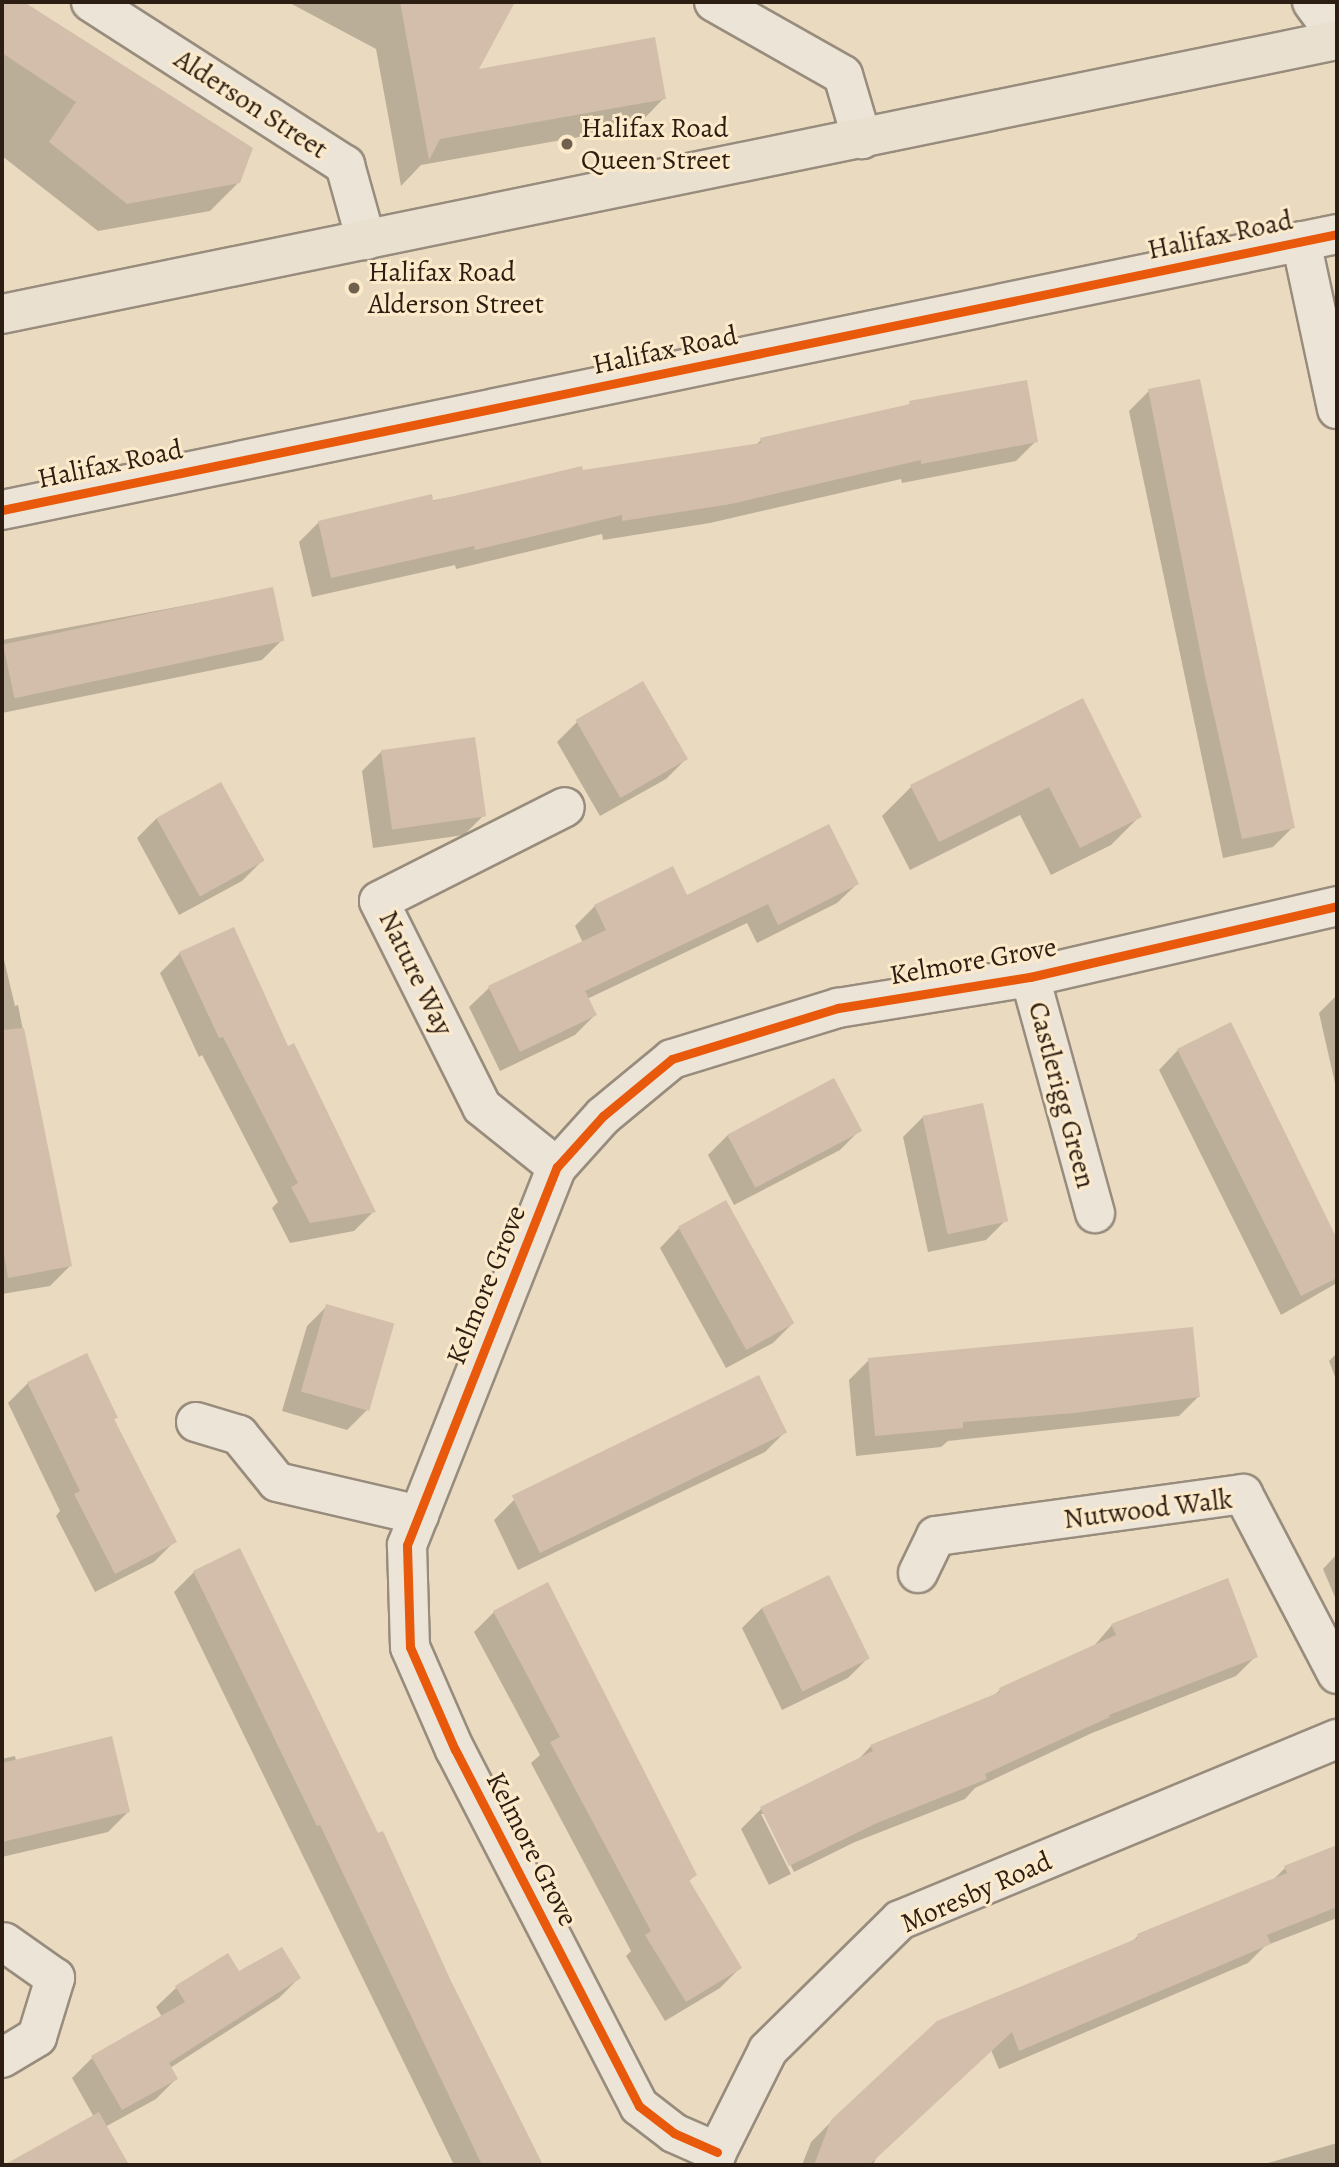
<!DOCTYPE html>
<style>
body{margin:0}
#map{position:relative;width:1339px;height:2167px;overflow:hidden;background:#eadac0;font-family:Alegreya,serif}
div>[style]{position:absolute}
.shadow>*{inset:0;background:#0003}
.building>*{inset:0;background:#d2beab;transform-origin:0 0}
.roads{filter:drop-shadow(2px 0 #988c7d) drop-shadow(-2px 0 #988c7d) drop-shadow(0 2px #988c7d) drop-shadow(0 -2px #988c7d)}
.minor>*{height:38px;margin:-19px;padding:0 19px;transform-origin:19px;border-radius:19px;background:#ece4d7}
.trunk>*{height:38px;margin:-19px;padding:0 19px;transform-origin:19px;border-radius:19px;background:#e9e0d0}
.cycleway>*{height:9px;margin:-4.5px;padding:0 4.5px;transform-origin:4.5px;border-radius:4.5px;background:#e8590c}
.dots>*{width:19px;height:19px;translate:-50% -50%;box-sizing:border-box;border:4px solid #fceacb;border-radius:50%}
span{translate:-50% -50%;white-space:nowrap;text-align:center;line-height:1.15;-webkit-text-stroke:6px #fceacb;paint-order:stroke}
.street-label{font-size:28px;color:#2d1e13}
.poi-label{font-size:28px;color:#2d1e13}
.left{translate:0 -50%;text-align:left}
.frame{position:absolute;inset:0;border:4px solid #2d1e13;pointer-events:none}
</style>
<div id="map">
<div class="shadow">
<div style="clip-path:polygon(2px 2px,22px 2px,251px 148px,239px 182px,210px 211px,98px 231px,2px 156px)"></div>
<div style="clip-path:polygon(288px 2px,504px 2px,511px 6px,475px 71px,664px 98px,636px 127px,421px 165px,401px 186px,376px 49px)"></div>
<div style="clip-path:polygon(1149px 391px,1293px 827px,1273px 847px,1223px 858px,1129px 411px)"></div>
<div style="clip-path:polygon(910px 403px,1036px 441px,1016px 461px,902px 483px,901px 479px,710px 523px,603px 540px,602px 534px,456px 569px,455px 565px,312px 597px,299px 542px,319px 522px,582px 472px,755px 446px,761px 440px,907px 406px)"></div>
<div style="clip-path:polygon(272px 589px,282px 640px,262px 660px,2px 713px,2px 640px)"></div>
<div style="clip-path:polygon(642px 684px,686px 759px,666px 779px,600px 816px,557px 742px,577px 722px)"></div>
<div style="clip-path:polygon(1082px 701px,1140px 816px,1111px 845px,1051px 875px,1020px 815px,910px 870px,882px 816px,911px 787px)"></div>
<div style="clip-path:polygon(382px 751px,484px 815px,464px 835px,373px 848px,362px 771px)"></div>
<div style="clip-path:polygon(157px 818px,262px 861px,242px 881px,179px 915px,137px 838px)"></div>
<div style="clip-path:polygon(857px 884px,837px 903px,757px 943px,747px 923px,587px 999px,595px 1015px,575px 1035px,500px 1071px,469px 1007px,489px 988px,583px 943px,575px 926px,595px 906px)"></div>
<div style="clip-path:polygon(2px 951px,15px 1006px,18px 1005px,70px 1266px,50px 1286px,2px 1294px)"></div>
<div style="clip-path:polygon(180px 953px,288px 1048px,294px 1045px,374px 1211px,354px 1231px,290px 1243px,272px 1208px,278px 1202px,202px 1055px,199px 1057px,160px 973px)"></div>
<div style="clip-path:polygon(1337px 995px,1337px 1092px,1319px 1013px)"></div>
<div style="clip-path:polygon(1230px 1024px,1337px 1242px,1337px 1283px,1281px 1315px,1159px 1070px,1178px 1050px)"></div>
<div style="clip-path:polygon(923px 1117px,1006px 1220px,986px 1240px,928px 1252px,903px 1137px)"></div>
<div style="clip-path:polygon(860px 1130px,840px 1150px,734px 1205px,708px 1155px,728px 1135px)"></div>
<div style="clip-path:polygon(679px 1228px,793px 1323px,773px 1343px,726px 1368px,660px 1248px)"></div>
<div style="clip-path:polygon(327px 1306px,367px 1410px,347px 1430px,282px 1411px,307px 1326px)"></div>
<div style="clip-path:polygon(1337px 1353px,1337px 1382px,1329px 1361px)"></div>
<div style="clip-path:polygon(869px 1360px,1199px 1396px,1179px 1416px,948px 1441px,941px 1447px,856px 1456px,849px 1380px)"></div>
<div style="clip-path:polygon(758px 1377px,785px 1432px,765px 1452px,518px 1570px,494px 1520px,514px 1500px)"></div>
<div style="clip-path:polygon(28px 1383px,116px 1417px,113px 1421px,174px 1542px,154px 1562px,95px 1592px,56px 1516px,60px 1511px,8px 1403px)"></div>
<div style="clip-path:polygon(1337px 1554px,1337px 1602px,1323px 1569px)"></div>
<div style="clip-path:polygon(194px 1572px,450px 1982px,541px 2165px,454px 2165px,174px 1592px)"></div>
<div style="clip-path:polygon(762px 1608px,868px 1658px,848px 1678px,782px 1710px,742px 1628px)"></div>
<div style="clip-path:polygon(494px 1612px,695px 1875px,688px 1882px,740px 1968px,720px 1988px,665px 2021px,626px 1956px,631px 1951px,531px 1763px,540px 1755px,474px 1632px)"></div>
<div style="clip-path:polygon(1112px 1625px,1256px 1656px,1236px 1676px,1092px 1733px,975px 1788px,965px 1799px,855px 1842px,794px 1872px,765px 1814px,761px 1814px,791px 1874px,769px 1885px,741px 1829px,761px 1809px,856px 1762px,871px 1746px,992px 1697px,1000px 1690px,1093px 1647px)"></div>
<div style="clip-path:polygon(15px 1756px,16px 1761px,128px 1812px,108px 1832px,2px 1857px,2px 1759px)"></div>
<div style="clip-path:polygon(1337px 1847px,1337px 1918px,1265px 1946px,1248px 1963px,999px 2069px,991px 2050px,876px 2158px,873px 2165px,802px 2165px,811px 2142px,832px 2121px,1129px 1944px,1138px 1936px,1271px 1882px,1285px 1868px)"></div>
<div style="clip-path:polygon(227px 1955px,239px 1973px,299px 1978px,279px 1998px,170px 2068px,176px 2079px,156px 2099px,105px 2127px,127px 2165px,17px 2165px,29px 2153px,94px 2117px,72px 2078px,92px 2058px,162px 2017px,156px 2007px,176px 1988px)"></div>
<div style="clip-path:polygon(1337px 2143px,1337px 2165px,1261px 2165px)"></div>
</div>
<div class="building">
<div style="clip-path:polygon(2px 2px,24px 2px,253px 148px,240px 183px,127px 204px,49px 142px,76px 102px,2px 53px)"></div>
<div style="clip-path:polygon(400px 2px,515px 2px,479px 69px,655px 37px,666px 99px,440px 139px,429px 160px)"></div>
<div style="clip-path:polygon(1200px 379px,1295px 828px,1242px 839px,1205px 676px,1148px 389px)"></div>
<div style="clip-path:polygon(1027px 380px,1038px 442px,921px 464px,921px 460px,731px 504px,622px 521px,622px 515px,475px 550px,474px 546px,331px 578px,318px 521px,432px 494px,433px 501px,582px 466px,583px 470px,761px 443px,760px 438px,910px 404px,909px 401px)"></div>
<div style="left:273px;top:587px;width:55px;height:276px;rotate:78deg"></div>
<div style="left:643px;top:681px;width:90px;height:78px;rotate:60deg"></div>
<div style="clip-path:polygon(1083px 698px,1142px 817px,1080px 848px,1049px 787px,939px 842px,910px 785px)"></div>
<div style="left:475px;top:737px;width:80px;height:95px;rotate:82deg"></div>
<div style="left:221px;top:782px;width:90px;height:74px;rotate:61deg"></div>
<div style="clip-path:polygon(829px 824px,859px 884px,778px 925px,768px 904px,585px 991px,597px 1015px,520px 1052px,488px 986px,606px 930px,594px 905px,673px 866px,687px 895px)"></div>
<div style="clip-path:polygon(234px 927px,288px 1046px,294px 1043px,376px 1212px,310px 1223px,291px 1187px,298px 1183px,223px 1037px,219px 1038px,179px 952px)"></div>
<div style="clip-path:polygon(1231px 1022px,1337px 1239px,1337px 1278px,1301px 1296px,1177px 1049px)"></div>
<div style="clip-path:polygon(24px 1028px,72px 1266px,8px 1278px,2px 1241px,2px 1030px)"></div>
<div style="left:834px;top:1078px;width:60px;height:121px;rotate:62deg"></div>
<div style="left:983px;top:1103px;width:121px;height:62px;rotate:78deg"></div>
<div style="left:726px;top:1200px;width:141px;height:55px;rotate:61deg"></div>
<div style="left:326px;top:1304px;width:71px;height:91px;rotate:16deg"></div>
<div style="clip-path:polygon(1193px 1327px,1200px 1397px,1074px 1413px,963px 1422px,963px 1428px,875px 1436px,868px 1358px)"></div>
<div style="clip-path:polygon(87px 1353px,118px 1418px,114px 1419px,177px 1542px,115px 1574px,74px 1494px,80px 1491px,27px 1382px)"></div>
<div style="left:759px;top:1375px;width:64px;height:275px;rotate:64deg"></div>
<div style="clip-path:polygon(240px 1548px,378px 1833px,383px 1831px,451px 1981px,543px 2165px,482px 2165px,320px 1825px,317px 1826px,193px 1571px)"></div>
<div style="left:829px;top:1575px;width:93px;height:75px;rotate:64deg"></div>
<div style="clip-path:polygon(1228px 1578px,1258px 1657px,1109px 1715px,1110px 1717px,985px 1774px,987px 1779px,877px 1823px,789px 1866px,760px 1807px,873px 1751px,870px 1745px,1000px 1692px,999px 1688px,1116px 1635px,1111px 1624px)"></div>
<div style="clip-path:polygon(548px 1582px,697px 1875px,689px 1880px,742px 1968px,686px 2002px,645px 1935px,651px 1931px,550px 1742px,560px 1737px,493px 1611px)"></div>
<div style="clip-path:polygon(112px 1736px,130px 1812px,2px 1842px,2px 1763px)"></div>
<div style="clip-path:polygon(1337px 1845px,1337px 1907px,1267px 1935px,1271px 1944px,1019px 2051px,1012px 2032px,869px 2165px,814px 2165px,831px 2120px,937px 2021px,1138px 1938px,1137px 1934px,1287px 1873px,1284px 1866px)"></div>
<div style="clip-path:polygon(282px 1947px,301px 1978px,169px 2063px,178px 2079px,122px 2110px,91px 2056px,185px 2002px,175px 1986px,228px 1953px,239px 1971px)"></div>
<div style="clip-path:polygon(99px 2112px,129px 2165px,4px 2165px)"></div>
</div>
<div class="roads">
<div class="minor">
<div style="left:91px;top:2px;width:302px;rotate:32.7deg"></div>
<div style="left:345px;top:165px;width:78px;rotate:74.4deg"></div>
<div style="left:714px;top:2px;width:148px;rotate:29.5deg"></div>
<div style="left:843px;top:75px;width:67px;rotate:73.5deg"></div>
<div style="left:1312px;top:2px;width:42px;rotate:53.7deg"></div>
<div style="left:1301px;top:241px;width:172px;rotate:77.9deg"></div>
<div style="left:2px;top:510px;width:1363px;rotate:-11.68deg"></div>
<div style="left:1030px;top:977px;width:245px;rotate:74.6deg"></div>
<div style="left:557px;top:1167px;width:96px;rotate:-141.3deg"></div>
<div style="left:482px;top:1107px;width:230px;rotate:-116.6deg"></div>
<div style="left:379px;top:901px;width:208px;rotate:-26.8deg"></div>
<div style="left:196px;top:1422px;width:45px;rotate:16.8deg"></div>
<div style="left:239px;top:1435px;width:60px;rotate:51deg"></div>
<div style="left:277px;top:1482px;width:146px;rotate:13.1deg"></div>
<div style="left:918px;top:1573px;width:41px;rotate:-64.1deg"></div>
<div style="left:936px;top:1536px;width:310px;rotate:-7.8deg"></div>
<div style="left:1243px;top:1494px;width:203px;rotate:62.4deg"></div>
<div style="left:2px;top:2058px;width:41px;rotate:-31deg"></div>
<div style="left:37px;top:2037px;width:62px;rotate:-73deg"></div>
<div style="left:55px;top:1978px;width:62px;rotate:-144.8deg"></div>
<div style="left:717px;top:2152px;width:47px;rotate:-156.2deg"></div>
<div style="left:674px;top:2133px;width:44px;rotate:-142.4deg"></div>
<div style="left:639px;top:2106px;width:401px;rotate:-117.3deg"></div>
<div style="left:455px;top:1750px;width:112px;rotate:-113.6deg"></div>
<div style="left:410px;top:1647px;width:102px;rotate:-91.7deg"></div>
<div style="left:407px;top:1545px;width:407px;rotate:-68.4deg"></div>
<div style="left:557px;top:1167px;width:69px;rotate:-48deg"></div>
<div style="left:603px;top:1116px;width:89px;rotate:-39.6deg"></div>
<div style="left:672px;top:1059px;width:174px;rotate:-17.1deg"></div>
<div style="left:838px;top:1008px;width:194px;rotate:-9.2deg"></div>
<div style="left:1030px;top:977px;width:315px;rotate:-13deg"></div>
<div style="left:713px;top:2165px;width:14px;rotate:-73deg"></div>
<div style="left:717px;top:2152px;width:114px;rotate:-63.4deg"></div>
<div style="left:768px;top:2050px;width:185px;rotate:-44.6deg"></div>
<div style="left:900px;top:1920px;width:473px;rotate:-22.5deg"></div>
</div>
<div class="trunk">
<div style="left:2px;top:314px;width:1363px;rotate:-11.6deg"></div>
</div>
</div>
<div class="cycleway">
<div style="left:2px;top:510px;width:1363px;rotate:-11.68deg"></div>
<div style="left:717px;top:2152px;width:47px;rotate:-156.2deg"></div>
<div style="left:674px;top:2133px;width:44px;rotate:-142.4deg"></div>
<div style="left:639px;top:2106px;width:401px;rotate:-117.3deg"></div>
<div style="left:455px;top:1750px;width:112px;rotate:-113.6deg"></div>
<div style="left:410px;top:1647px;width:102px;rotate:-91.7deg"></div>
<div style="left:407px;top:1545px;width:407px;rotate:-68.4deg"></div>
<div style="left:557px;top:1167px;width:69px;rotate:-48deg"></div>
<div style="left:603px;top:1116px;width:89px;rotate:-39.6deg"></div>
<div style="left:672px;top:1059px;width:174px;rotate:-17.1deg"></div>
<div style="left:838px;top:1008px;width:194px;rotate:-9.2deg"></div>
<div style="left:1030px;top:977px;width:315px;rotate:-13deg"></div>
</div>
<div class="dots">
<div style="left:567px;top:144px;background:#6f6050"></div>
<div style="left:354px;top:288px;background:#6f6050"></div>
</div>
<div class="street-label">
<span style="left:251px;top:104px;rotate:33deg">Alderson Street</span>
<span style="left:1220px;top:235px;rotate:-12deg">Halifax Road</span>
<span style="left:665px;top:350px;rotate:-12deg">Halifax Road</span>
<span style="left:110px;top:464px;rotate:-12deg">Halifax Road</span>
<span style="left:973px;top:961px;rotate:-10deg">Kelmore Grove</span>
<span style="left:416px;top:973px;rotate:64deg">Nature Way</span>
<span style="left:1062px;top:1095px;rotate:75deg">Castlerigg Green</span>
<span style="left:486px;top:1285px;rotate:-68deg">Kelmore Grove</span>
<span style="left:1148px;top:1509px;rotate:-7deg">Nutwood Walk</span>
<span style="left:532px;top:1849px;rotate:63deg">Kelmore Grove</span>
<span style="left:976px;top:1892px;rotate:-24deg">Moresby Road</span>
</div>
<div class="poi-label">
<span class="left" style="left:581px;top:144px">Halifax Road<br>Queen Street</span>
<span class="left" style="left:368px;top:288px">Halifax Road<br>Alderson Street</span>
</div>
<div class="frame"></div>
</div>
